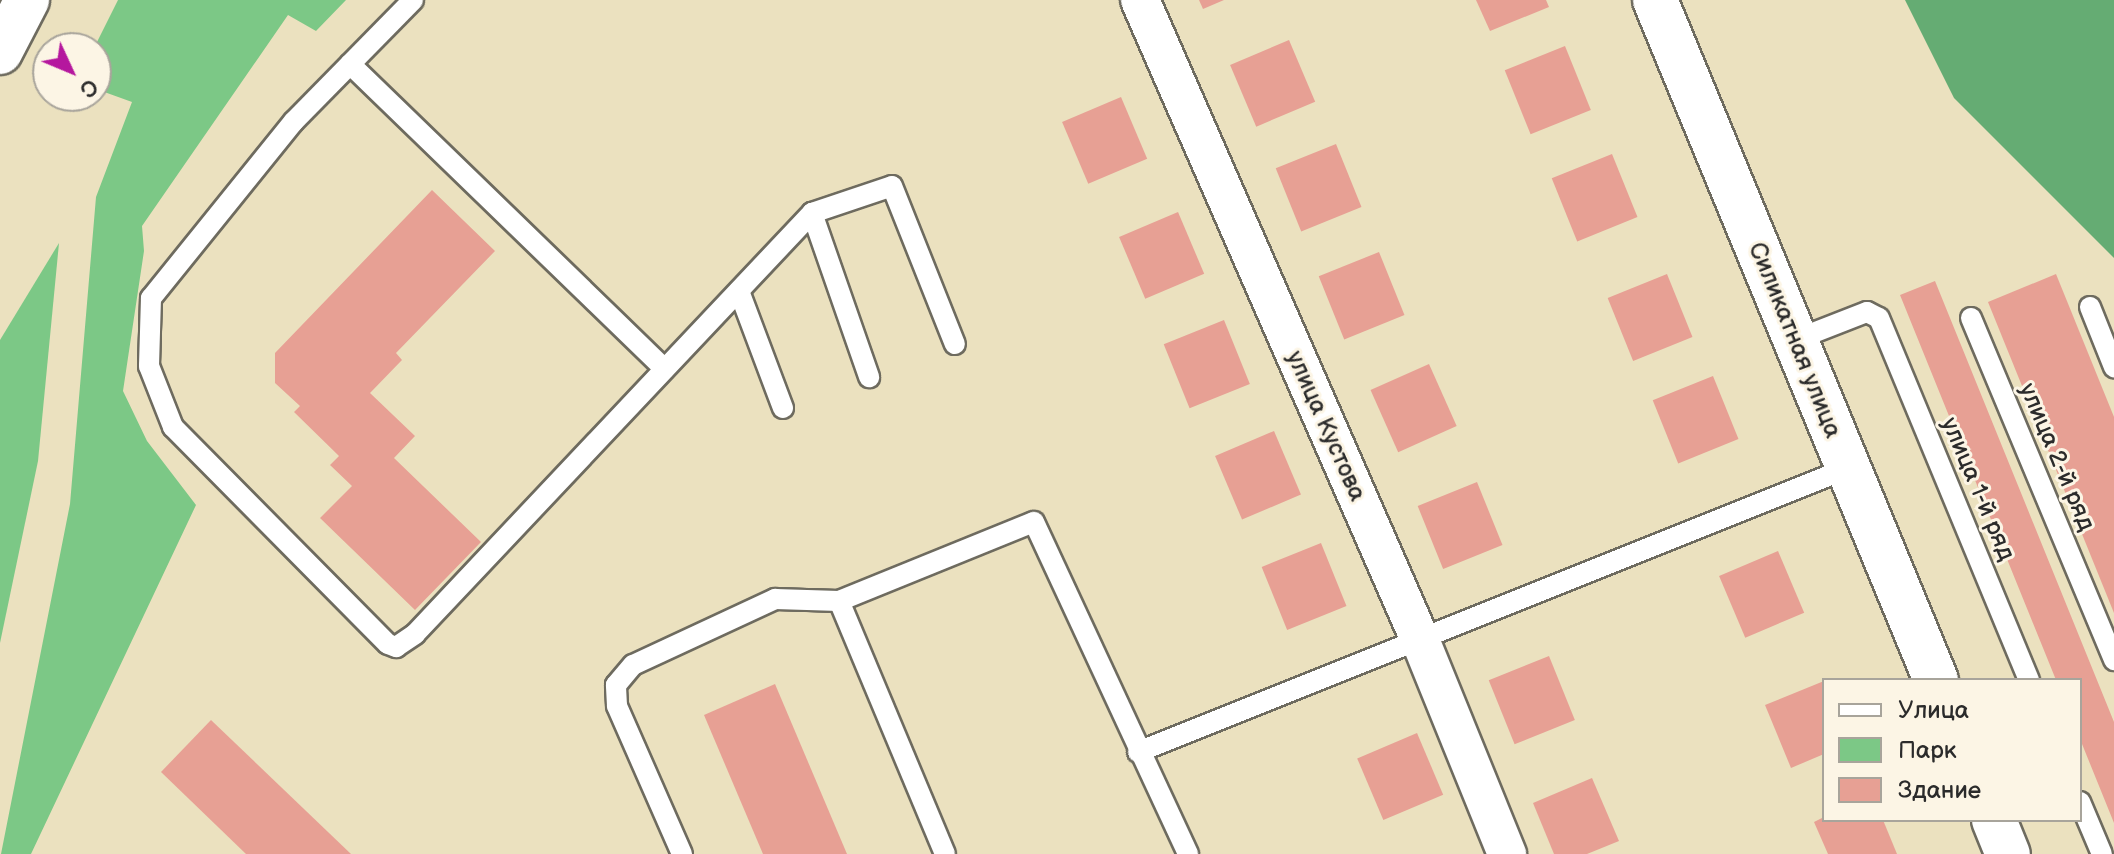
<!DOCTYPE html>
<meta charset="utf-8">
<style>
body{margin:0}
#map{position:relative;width:2114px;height:854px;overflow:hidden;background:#ebe1bf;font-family:"Balsamiq Sans",sans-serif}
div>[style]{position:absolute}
.green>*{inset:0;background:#7cc886}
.forest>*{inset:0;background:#65ac73}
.building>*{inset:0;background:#e7a094;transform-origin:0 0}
.roads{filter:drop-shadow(2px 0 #6e6b5f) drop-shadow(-2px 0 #6e6b5f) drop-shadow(0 2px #6e6b5f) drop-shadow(0 -2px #6e6b5f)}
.service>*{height:20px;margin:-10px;padding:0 10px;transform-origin:10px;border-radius:10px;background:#fff}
.minor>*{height:38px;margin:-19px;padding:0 19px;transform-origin:19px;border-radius:19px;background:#fff}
.tertiary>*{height:44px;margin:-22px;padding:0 22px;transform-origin:22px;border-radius:22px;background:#fff}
.secondary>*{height:44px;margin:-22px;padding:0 22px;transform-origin:22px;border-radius:22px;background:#fff}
span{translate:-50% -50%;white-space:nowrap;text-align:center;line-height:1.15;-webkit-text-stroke:6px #fcf5e5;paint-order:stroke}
.street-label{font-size:24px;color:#2b2b2b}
.legend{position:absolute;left:1822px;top:678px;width:260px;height:144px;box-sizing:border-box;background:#fcf5e5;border:2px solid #a8a49b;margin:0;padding:10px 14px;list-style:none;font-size:24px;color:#2b2b2b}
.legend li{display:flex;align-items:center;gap:16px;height:40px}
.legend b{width:40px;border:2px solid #a8a49b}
.north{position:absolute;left:32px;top:32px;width:80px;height:80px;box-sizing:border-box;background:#fcf5e5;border:2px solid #a8a49b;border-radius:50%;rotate:134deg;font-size:22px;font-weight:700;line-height:32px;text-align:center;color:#2b2b2b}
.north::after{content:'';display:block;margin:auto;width:28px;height:36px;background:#b5179e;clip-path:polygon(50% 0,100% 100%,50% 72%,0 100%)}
</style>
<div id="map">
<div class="green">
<div style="clip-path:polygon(118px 0,346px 0,316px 31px,288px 15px,142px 226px,144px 251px,123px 391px,147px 441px,196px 505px,31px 854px,1px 854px,70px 504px,96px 197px,132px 102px,96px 89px,94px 48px)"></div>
<div style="clip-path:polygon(59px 243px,38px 461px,0 643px,0 340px)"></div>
</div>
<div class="forest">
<div style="clip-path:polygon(1905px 0,2114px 0,2114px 258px,1954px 98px)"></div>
</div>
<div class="building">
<div style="clip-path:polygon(1199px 0,1224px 0,1203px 9px)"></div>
<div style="clip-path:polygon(1476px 0,1546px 0,1549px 7px,1490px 31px)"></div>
<div style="left:1289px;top:40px;width:67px;height:64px;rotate:67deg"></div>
<div style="left:1565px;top:46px;width:69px;height:65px;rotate:68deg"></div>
<div style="left:1121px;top:97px;width:67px;height:64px;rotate:67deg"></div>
<div style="left:1336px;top:144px;width:68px;height:65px;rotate:68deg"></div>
<div style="left:1612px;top:154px;width:68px;height:65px;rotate:68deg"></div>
<div style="clip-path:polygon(432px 190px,495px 251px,396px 353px,402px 360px,370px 393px,415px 436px,394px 458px,481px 542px,415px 610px,320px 518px,352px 486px,330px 465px,339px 456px,294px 412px,300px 406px,275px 383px,275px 353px)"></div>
<div style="left:1178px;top:212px;width:67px;height:64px;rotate:67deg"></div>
<div style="left:1379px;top:252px;width:68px;height:65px;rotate:68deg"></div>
<div style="left:1667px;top:274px;width:68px;height:64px;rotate:68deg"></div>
<div style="clip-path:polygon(2056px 274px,2114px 417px,2114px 613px,1988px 302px)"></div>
<div style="clip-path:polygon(1935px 281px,2114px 722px,2114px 823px,2080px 739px,2080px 680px,2056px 680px,1900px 295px)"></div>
<div style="left:1224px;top:320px;width:69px;height:65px;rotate:68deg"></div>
<div style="left:1429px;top:364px;width:68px;height:64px;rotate:66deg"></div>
<div style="left:1713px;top:376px;width:68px;height:65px;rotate:68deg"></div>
<div style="left:1274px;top:431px;width:69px;height:64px;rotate:67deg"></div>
<div style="left:1477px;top:482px;width:68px;height:64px;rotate:68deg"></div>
<div style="left:1321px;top:543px;width:68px;height:64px;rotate:68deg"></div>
<div style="left:1778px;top:551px;width:67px;height:64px;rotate:67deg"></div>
<div style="left:1549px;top:656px;width:69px;height:65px;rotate:68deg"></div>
<div style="clip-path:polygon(1824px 681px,1824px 754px,1791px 768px,1765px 705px)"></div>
<div style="clip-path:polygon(775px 684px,847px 854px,763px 854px,704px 715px)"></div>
<div style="clip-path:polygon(211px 720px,351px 854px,246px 854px,161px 772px)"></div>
<div style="left:1417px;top:733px;width:67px;height:65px;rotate:67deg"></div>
<div style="clip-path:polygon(1592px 778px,1619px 841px,1587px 854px,1554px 854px,1533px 803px)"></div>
<div style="clip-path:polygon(1824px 817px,1883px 820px,1897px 854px,1828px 854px,1814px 822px)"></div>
</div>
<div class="roads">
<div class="service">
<div style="left:413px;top:0;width:170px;rotate:134.5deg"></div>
<div style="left:294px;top:121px;width:228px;rotate:128.9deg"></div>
<div style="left:151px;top:298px;width:68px;rotate:91.7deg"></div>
<div style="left:149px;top:366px;width:66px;rotate:68.5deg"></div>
<div style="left:173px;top:427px;width:305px;rotate:45.3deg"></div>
<div style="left:388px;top:644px;width:9px;rotate:21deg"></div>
<div style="left:396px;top:647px;width:23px;rotate:-34deg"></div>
<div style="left:415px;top:634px;width:579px;rotate:-46.68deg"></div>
<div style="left:812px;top:213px;width:84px;rotate:-18.6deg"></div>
<div style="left:892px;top:186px;width:170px;rotate:68.3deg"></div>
<div style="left:350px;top:64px;width:438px;rotate:44.1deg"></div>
<div style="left:812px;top:213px;width:174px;rotate:70.8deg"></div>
<div style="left:739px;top:291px;width:125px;rotate:69.4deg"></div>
<div style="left:2090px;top:307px;width:65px;rotate:68.2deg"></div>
<div style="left:1971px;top:318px;width:371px;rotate:67.3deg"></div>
<div style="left:1795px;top:340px;width:77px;rotate:-21.3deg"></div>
<div style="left:1867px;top:312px;width:13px;rotate:27deg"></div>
<div style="left:1879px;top:318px;width:392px;rotate:67.5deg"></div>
<div style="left:1138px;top:752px;width:765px;rotate:-21.8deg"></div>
<div style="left:2080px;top:802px;width:56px;rotate:67.1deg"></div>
<div style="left:682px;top:854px;width:162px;rotate:-113.7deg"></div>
<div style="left:617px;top:706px;width:21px;rotate:-93deg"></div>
<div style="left:616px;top:685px;width:26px;rotate:-50deg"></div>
<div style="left:633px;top:665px;width:157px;rotate:-24.9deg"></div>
<div style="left:775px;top:599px;width:64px;rotate:1.8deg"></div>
<div style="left:945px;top:854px;width:274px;rotate:-112.7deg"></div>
<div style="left:839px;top:601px;width:210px;rotate:-22.1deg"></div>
<div style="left:1034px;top:522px;width:366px;rotate:65.1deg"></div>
</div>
<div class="minor">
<div style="left:1140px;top:0;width:701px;rotate:66.36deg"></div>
<div style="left:1421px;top:642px;width:229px;rotate:67.9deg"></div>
</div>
<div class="tertiary">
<div style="left:1655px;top:0;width:736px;rotate:67.55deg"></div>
<div style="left:1994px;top:820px;width:37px;rotate:68deg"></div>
</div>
<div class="secondary">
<div style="left:0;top:52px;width:59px;rotate:-62.6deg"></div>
</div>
</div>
<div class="street-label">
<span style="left:1795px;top:340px;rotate:68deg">Силикатная улица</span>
<span style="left:1326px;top:426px;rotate:66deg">улица Кустова</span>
<span style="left:2057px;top:457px;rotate:67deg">улица 2-й ряд</span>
<span style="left:1978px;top:489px;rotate:67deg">улица 1-й ряд</span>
</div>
<ul class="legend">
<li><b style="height:10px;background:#fff"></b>Улица</li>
<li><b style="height:22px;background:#7cc886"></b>Парк</li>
<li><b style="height:22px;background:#e7a094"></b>Здание</li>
</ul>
<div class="north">С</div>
</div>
